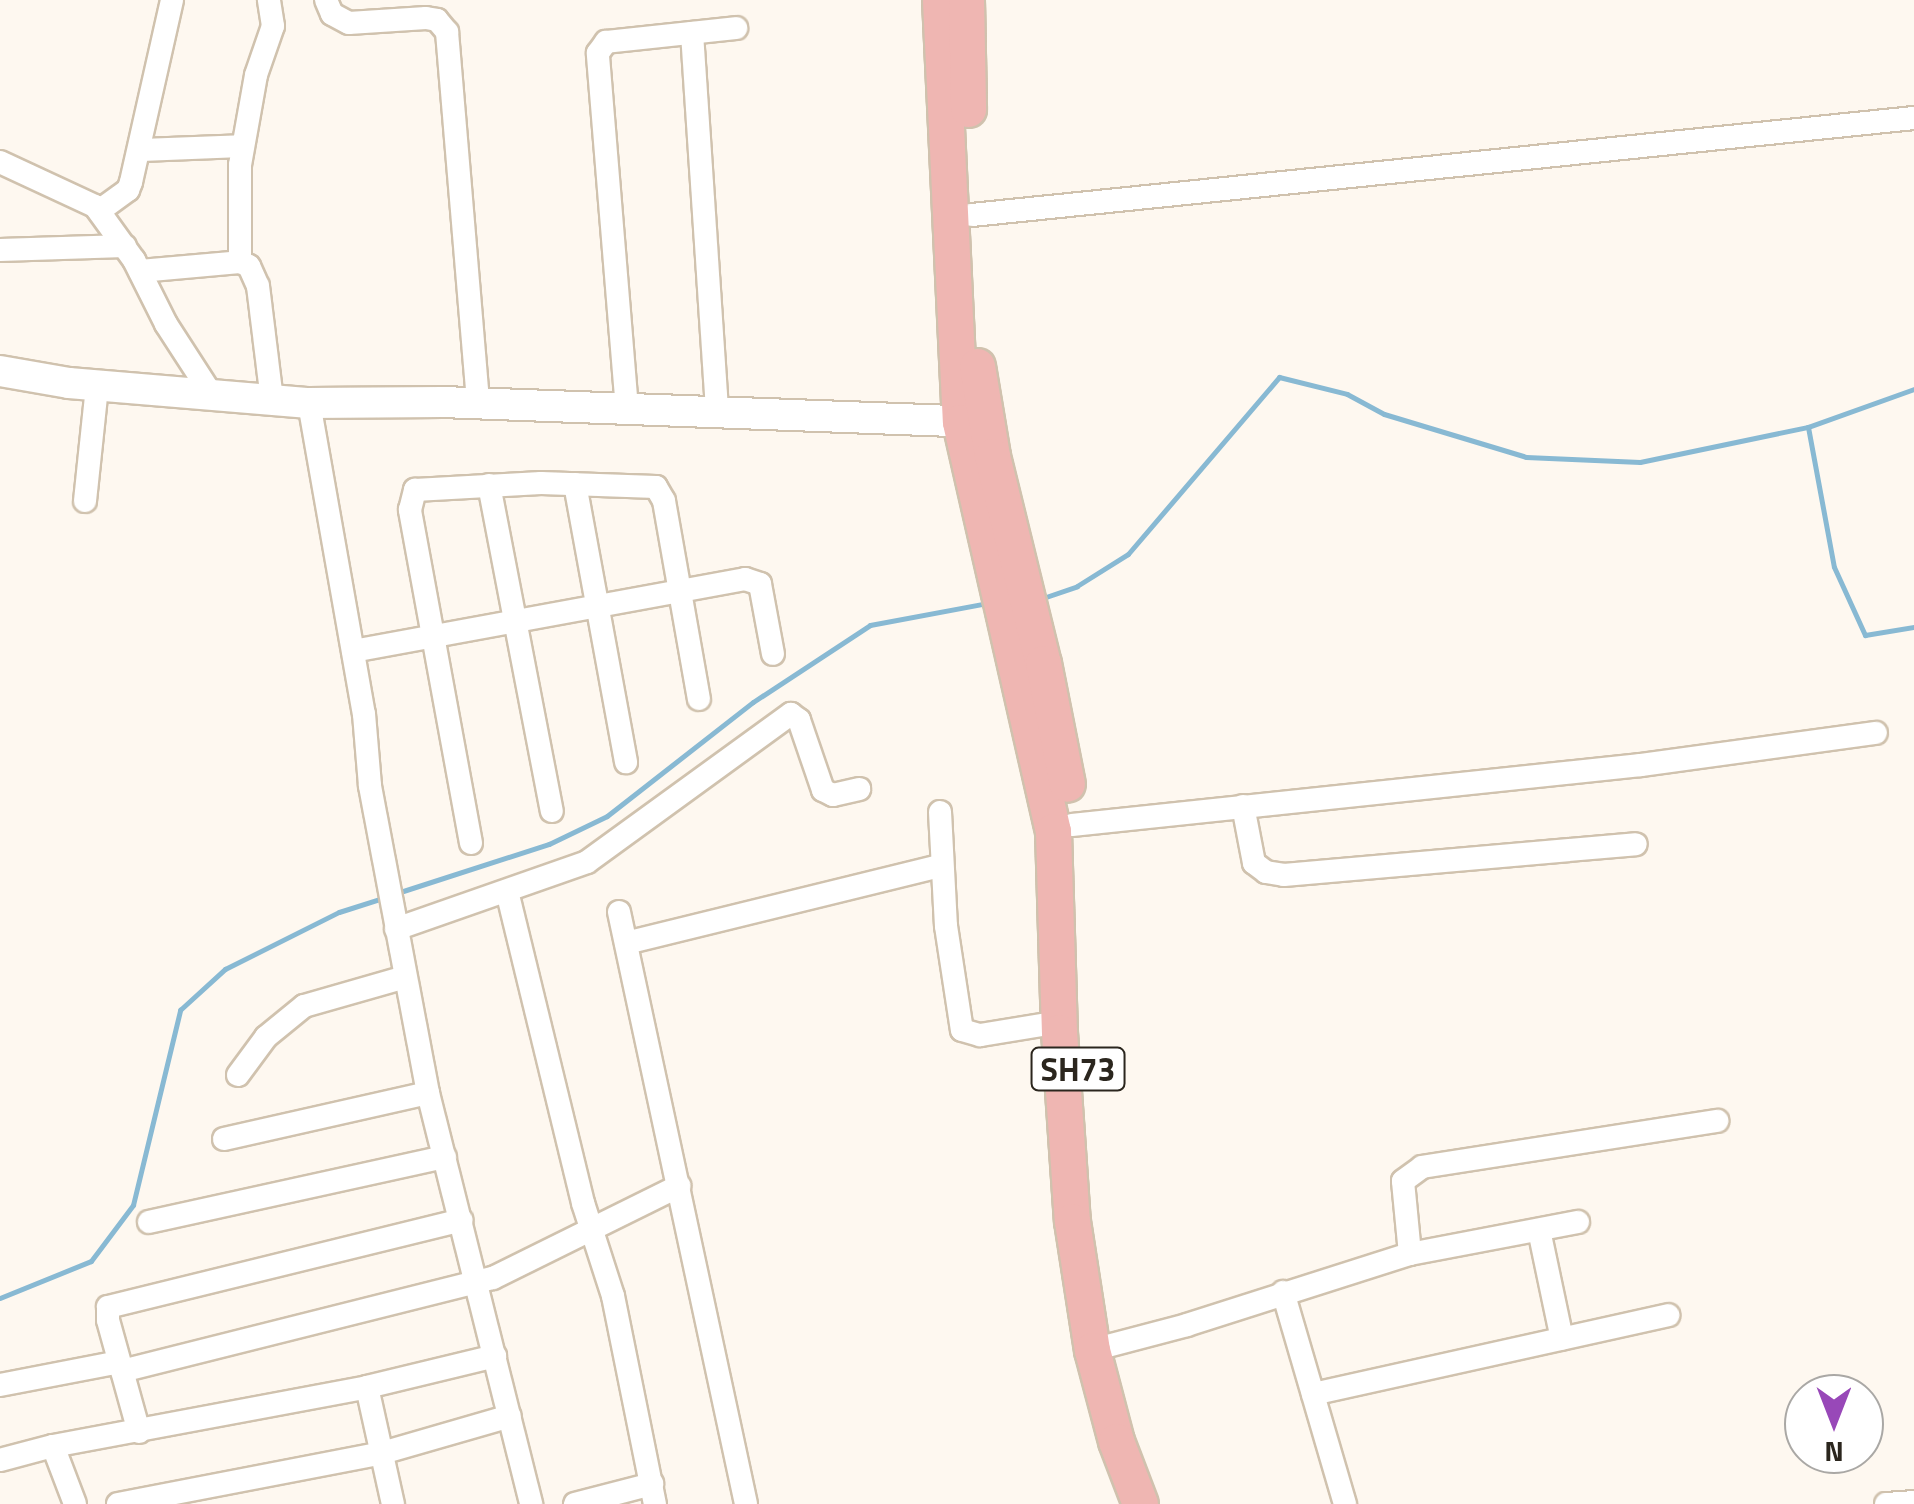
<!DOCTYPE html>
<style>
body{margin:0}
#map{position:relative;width:1914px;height:1504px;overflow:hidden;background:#fef8f0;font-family:"Titillium Web",sans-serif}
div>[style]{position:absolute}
.stream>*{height:5px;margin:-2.5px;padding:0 2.5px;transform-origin:2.5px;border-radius:2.5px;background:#88b9d3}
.roads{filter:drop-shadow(2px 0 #d0c2ae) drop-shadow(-2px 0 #d0c2ae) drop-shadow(0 2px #d0c2ae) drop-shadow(0 -2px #d0c2ae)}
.minor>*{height:22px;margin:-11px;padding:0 11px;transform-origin:11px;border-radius:11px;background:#fff}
.secondary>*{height:30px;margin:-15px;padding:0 15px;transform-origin:15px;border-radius:15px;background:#fff}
.primary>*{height:35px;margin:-17.5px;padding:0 17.5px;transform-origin:17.5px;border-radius:17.5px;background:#efb6b2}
span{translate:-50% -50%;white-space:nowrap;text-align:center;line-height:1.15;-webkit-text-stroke:9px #fff;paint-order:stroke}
.shield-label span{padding:2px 8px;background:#fff;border:2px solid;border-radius:8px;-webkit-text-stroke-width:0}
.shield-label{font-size:32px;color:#2b261e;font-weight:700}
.north{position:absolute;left:1784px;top:1374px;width:100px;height:100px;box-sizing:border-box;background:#fff;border:2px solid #aaa8a5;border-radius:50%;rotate:180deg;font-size:28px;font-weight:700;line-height:40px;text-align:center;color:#2b261e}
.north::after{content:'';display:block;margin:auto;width:35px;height:45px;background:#9848b8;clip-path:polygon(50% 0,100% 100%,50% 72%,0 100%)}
</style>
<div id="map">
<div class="stream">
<div style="left:1914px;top:389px;width:113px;rotate:160.3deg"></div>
<div style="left:1808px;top:427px;width:142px;rotate:79.5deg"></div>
<div style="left:1834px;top:567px;width:75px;rotate:65.5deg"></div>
<div style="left:1865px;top:635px;width:50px;rotate:-9.3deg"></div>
<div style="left:1043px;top:598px;width:36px;rotate:-19deg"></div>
<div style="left:1077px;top:586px;width:60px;rotate:-32.1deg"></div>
<div style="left:1128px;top:554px;width:233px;rotate:-49.5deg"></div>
<div style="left:1279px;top:377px;width:70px;rotate:14deg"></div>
<div style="left:1347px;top:394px;width:42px;rotate:28.4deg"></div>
<div style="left:1384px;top:414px;width:148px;rotate:16.8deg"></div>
<div style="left:1526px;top:457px;width:114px;rotate:2.5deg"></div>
<div style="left:1640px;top:462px;width:172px;rotate:-11.8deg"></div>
<div style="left:397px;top:893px;width:160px;rotate:-17.9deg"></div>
<div style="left:549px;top:844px;width:64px;rotate:-25.8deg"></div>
<div style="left:607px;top:816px;width:185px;rotate:-38deg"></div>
<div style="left:753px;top:702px;width:140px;rotate:-33.3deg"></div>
<div style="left:870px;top:625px;width:119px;rotate:-10.6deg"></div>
<div style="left:0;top:1298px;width:98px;rotate:-22.1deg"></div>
<div style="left:91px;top:1261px;width:70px;rotate:-53.1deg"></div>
<div style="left:133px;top:1205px;width:201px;rotate:-76.4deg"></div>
<div style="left:180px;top:1010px;width:61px;rotate:-42.3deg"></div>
<div style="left:225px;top:969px;width:127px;rotate:-26.6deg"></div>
<div style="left:339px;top:912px;width:49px;rotate:-17.7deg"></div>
</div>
<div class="roads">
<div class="minor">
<div style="left:326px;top:0;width:15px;rotate:67deg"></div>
<div style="left:332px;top:14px;width:19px;rotate:28deg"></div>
<div style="left:349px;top:23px;width:77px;rotate:-3.7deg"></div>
<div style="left:426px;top:18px;width:11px;rotate:10deg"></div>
<div style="left:437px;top:20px;width:16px;rotate:50deg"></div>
<div style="left:447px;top:32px;width:372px;rotate:85.2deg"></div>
<div style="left:692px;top:33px;width:381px;rotate:86.2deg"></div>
<div style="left:140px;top:150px;width:103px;rotate:-2.2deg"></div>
<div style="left:0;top:162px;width:105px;rotate:24.9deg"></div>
<div style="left:95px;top:206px;width:67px;rotate:54.2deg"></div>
<div style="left:134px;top:260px;width:72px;rotate:63.4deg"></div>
<div style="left:166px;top:324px;width:85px;rotate:57.1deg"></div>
<div style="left:99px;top:211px;width:36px;rotate:-36deg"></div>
<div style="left:128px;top:190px;width:9px;rotate:-69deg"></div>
<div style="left:131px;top:182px;width:187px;rotate:-77.3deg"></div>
<div style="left:972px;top:215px;width:947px;rotate:-5.88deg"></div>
<div style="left:0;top:250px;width:125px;rotate:-1.8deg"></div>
<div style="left:240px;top:262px;width:97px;rotate:-90deg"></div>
<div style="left:240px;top:165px;width:91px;rotate:-79.9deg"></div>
<div style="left:256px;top:75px;width:52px;rotate:-70.9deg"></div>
<div style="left:273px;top:26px;width:26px;rotate:-99deg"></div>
<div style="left:140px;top:271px;width:100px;rotate:-5.1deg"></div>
<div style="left:240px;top:262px;width:10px;rotate:24deg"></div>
<div style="left:249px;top:266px;width:22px;rotate:66deg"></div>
<div style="left:258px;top:286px;width:115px;rotate:83deg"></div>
<div style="left:309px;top:403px;width:316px;rotate:80deg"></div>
<div style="left:364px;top:714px;width:72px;rotate:85.2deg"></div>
<div style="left:370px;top:786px;width:312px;rotate:79.3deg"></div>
<div style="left:428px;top:1093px;width:424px;rotate:75.9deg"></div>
<div style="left:627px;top:409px;width:357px;rotate:-94.7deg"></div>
<div style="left:598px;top:53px;width:14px;rotate:-54deg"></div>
<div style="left:606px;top:42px;width:131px;rotate:-6.1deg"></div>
<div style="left:575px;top:484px;width:283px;rotate:79.6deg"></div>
<div style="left:489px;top:485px;width:332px;rotate:79.1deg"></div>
<div style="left:85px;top:501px;width:116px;rotate:-84deg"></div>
<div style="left:353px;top:651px;width:399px;rotate:-10.4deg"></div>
<div style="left:745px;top:579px;width:16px;rotate:18deg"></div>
<div style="left:760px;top:584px;width:71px;rotate:79.5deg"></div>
<div style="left:1243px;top:806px;width:58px;rotate:79.1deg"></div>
<div style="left:1254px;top:863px;width:15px;rotate:37deg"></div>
<div style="left:1266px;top:872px;width:18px;rotate:9deg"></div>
<div style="left:1284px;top:875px;width:353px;rotate:-5deg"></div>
<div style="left:940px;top:812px;width:114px;rotate:87deg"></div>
<div style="left:946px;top:926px;width:105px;rotate:81.3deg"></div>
<div style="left:962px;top:1030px;width:19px;rotate:16deg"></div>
<div style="left:980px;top:1035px;width:80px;rotate:-9.3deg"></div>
<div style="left:1072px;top:825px;width:572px;rotate:-6.02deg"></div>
<div style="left:1641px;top:765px;width:237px;rotate:-7.8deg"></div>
<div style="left:471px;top:843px;width:339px;rotate:-100.4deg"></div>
<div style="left:410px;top:510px;width:21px;rotate:-76deg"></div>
<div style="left:415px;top:490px;width:126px;rotate:-3.2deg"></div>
<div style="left:541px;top:483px;width:115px;rotate:2deg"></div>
<div style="left:656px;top:487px;width:16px;rotate:60deg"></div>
<div style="left:664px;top:501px;width:201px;rotate:80deg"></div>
<div style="left:507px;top:891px;width:321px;rotate:76.3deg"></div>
<div style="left:583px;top:1203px;width:98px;rotate:72.1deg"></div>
<div style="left:613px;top:1296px;width:212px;rotate:78.6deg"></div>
<div style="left:619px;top:912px;width:605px;rotate:77.89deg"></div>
<div style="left:396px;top:929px;width:202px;rotate:-19.3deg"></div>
<div style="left:587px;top:862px;width:252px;rotate:-36deg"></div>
<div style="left:791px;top:714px;width:10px;rotate:37deg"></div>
<div style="left:799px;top:720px;width:74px;rotate:71.1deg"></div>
<div style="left:823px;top:790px;width:11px;rotate:27deg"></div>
<div style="left:833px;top:795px;width:27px;rotate:-13deg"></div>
<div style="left:626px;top:943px;width:323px;rotate:-13.8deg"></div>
<div style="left:238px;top:1075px;width:47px;rotate:-53.6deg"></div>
<div style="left:266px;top:1037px;width:49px;rotate:-39.2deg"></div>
<div style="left:304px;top:1006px;width:105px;rotate:-16deg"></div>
<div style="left:224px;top:1139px;width:209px;rotate:-12.7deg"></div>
<div style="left:149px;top:1222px;width:303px;rotate:-12.4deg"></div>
<div style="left:1539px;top:1230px;width:111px;rotate:78.1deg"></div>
<div style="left:1410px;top:1254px;width:73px;rotate:-95.5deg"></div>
<div style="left:1403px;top:1181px;width:24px;rotate:-36deg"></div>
<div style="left:1422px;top:1167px;width:299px;rotate:-8.9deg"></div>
<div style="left:1283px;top:1292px;width:221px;rotate:73.7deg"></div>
<div style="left:1092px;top:1350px;width:98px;rotate:-14.7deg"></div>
<div style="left:1187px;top:1325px;width:234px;rotate:-17.7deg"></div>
<div style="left:1410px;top:1254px;width:171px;rotate:-10.8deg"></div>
<div style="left:122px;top:1371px;width:382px;rotate:-14.1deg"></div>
<div style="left:493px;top:1278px;width:208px;rotate:-26.3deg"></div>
<div style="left:0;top:1385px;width:121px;rotate:-10.9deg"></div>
<div style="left:367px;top:1387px;width:120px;rotate:77.5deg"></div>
<div style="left:1313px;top:1394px;width:364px;rotate:-12.5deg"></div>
<div style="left:139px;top:1432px;width:116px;rotate:-105.5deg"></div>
<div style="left:108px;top:1320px;width:13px;rotate:-90deg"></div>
<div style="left:108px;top:1307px;width:364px;rotate:-13.8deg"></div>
<div style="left:53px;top:1446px;width:62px;rotate:69.2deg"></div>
<div style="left:0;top:1460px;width:55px;rotate:-14.8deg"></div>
<div style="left:53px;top:1446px;width:319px;rotate:-10.6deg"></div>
<div style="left:367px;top:1387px;width:132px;rotate:-13.6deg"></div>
<div style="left:118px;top:1504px;width:269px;rotate:-10.9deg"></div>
<div style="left:382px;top:1453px;width:133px;rotate:-16.1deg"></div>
<div style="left:575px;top:1504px;width:80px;rotate:-14.6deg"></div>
<div style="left:1886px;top:1504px;width:28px;rotate:-4deg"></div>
</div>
<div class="secondary">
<div style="left:0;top:371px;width:70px;rotate:9.9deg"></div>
<div style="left:69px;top:383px;width:241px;rotate:4.8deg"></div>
<div style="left:309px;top:403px;width:133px;rotate:-0.4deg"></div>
<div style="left:442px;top:402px;width:538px;rotate:2.13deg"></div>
</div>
<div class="primary">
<div style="left:940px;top:0;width:422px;rotate:87.3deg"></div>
<div style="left:960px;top:422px;width:419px;rotate:77.2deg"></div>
<div style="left:1053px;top:831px;width:201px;rotate:88.3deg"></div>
<div style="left:1059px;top:1032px;width:189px;rotate:86.1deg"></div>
<div style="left:1072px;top:1221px;width:131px;rotate:81.2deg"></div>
<div style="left:1092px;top:1350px;width:94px;rotate:75.2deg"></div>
<div style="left:1116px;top:1441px;width:67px;rotate:69.1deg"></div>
<div style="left:966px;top:0;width:109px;rotate:88.9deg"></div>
<div style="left:977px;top:366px;width:91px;rotate:80.5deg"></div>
<div style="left:992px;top:456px;width:213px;rotate:76.2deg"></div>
<div style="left:1043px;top:663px;width:123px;rotate:78.8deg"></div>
</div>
</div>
<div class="shield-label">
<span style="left:1078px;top:1069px">SH73</span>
</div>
<div class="north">N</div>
</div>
